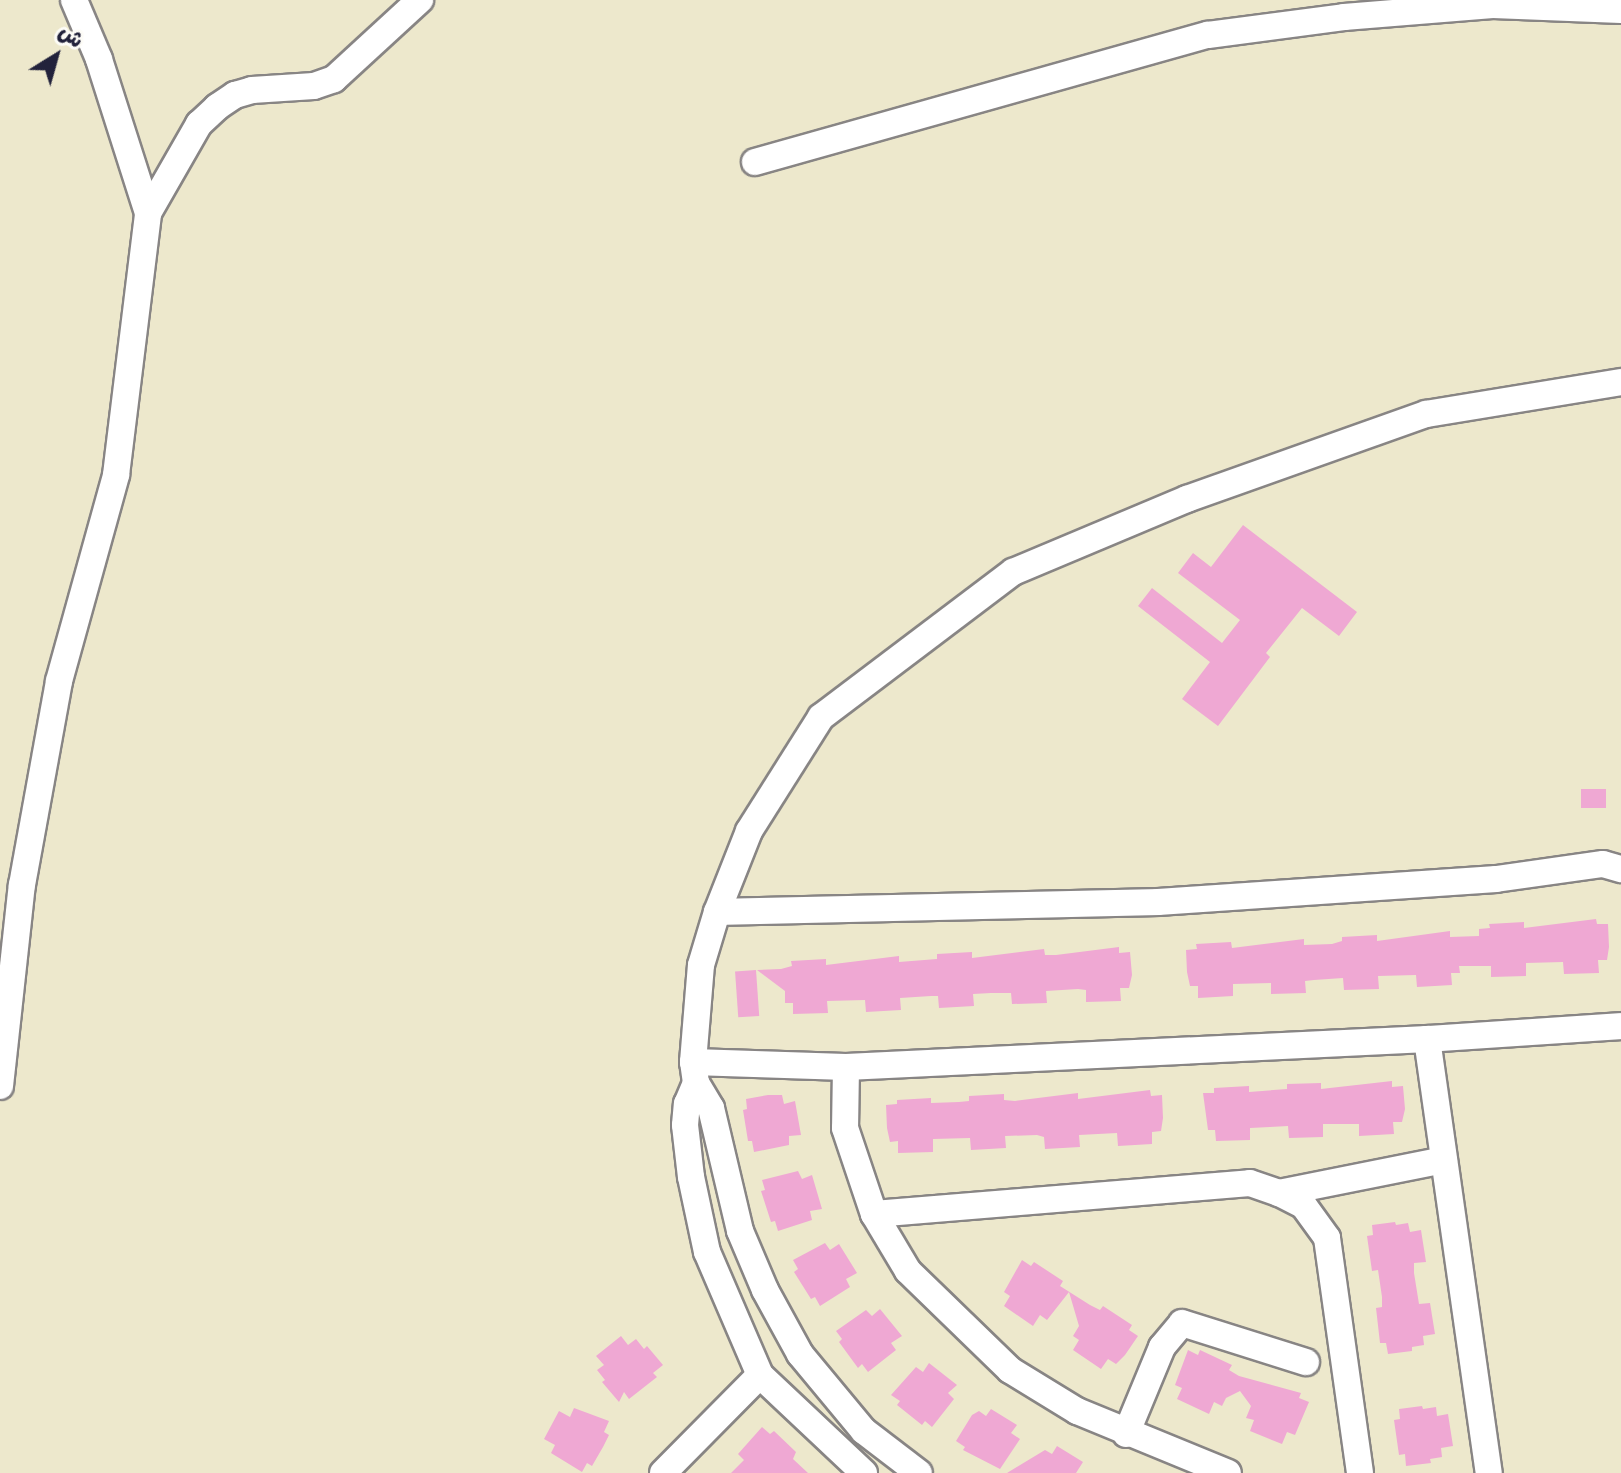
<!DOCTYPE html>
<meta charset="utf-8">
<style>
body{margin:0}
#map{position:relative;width:1621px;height:1473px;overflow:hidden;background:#ede8cc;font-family:Mynerve,"Playpen Sans Arabic",sans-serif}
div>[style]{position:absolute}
.building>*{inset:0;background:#efa8d3;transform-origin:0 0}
.roads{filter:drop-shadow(2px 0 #888584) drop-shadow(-2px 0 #888584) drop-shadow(0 2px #888584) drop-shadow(0 -2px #888584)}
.minor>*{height:26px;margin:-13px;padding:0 13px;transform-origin:13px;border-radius:13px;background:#fff}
span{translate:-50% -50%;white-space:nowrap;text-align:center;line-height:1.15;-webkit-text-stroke:7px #fdfcf7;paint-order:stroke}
.north{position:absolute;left:16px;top:16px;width:80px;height:80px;-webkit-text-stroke:6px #fdfcf7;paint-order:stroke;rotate:37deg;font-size:22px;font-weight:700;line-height:32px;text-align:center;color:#22223b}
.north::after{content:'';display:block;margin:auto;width:28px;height:36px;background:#22223b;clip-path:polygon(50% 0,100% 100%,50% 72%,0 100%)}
</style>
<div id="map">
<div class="building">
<div style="clip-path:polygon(1243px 525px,1357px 612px,1339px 636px,1302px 608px,1266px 653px,1270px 657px,1218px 726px,1182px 699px,1210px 662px,1138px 606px,1152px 588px,1222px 643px,1240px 620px,1178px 573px,1193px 553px,1211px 567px)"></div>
<div style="left:1606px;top:789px;width:19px;height:25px;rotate:90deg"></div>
<div style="clip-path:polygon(1596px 919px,1597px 924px,1608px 924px,1609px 947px,1607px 960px,1598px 960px,1599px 973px,1564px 974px,1563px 962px,1526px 963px,1526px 976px,1491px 977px,1491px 966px,1459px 966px,1460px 973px,1451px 973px,1452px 985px,1417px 987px,1416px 975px,1378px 976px,1379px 989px,1344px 990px,1343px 978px,1314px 980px,1305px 981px,1306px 993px,1271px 994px,1271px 983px,1233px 984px,1233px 996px,1198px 998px,1198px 986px,1190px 986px,1187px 972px,1186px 950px,1197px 949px,1196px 944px,1231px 942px,1232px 948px,1304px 939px,1304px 945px,1332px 944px,1342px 941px,1342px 937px,1377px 935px,1377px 941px,1450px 931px,1450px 937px,1479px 936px,1479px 929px,1490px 928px,1489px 924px,1524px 922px,1524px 928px)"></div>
<div style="clip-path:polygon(1119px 947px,1119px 953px,1130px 952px,1132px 975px,1129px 988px,1120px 988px,1121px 1001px,1086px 1002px,1086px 990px,1078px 989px,1046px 991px,1047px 1003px,1012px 1004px,1011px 993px,991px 993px,973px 994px,974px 1006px,939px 1008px,938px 996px,931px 996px,900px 998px,901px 1010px,866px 1012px,865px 1000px,827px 1001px,828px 1013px,793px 1014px,793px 1003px,785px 1003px,785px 991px,757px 970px,781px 969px,792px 966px,791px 961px,826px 959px,826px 965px,899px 956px,899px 962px,937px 959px,937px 954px,972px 952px,972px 958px,1044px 949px,1045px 955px,1056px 955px)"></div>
<div style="left:756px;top:970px;width:46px;height:21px;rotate:86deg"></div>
<div style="clip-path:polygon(1392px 1081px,1392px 1087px,1403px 1086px,1405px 1109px,1402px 1122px,1393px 1122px,1394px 1134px,1359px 1136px,1359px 1124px,1323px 1124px,1323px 1137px,1289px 1138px,1288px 1126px,1270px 1127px,1250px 1128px,1250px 1140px,1216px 1141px,1215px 1130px,1208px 1130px,1203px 1093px,1214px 1093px,1214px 1088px,1249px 1086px,1249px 1092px,1287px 1089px,1287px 1084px,1321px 1083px,1321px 1089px)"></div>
<div style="clip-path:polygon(1150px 1090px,1151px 1096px,1162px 1095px,1163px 1118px,1161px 1131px,1152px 1132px,1152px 1144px,1118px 1146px,1117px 1133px,1079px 1135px,1080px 1147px,1045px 1149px,1044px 1137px,1037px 1135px,1005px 1136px,1006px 1148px,971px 1150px,970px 1138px,933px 1139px,933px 1152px,898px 1153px,898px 1141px,890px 1142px,887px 1128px,886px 1105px,897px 1104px,897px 1100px,931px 1098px,931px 1103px,959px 1102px,969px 1101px,969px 1096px,1004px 1094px,1004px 1100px,1015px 1101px,1078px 1093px,1078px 1099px)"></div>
<div style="clip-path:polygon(768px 1095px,782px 1095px,784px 1104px,795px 1101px,801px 1135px,789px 1136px,789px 1145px,754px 1152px,752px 1141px,748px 1141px,743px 1110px,747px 1109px,746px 1099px)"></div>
<div style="clip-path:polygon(798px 1171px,802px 1179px,812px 1175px,822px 1209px,810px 1211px,812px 1220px,778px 1231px,775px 1221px,771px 1222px,761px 1191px,765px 1190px,762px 1180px)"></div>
<div style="clip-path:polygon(1395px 1222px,1396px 1225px,1408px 1223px,1410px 1232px,1421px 1230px,1426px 1262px,1414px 1263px,1414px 1273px,1419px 1304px,1430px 1303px,1435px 1334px,1423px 1336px,1424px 1345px,1412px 1347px,1412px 1351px,1388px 1354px,1386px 1343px,1380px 1343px,1376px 1308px,1382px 1307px,1382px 1297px,1378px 1270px,1372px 1271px,1367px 1236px,1373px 1235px,1372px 1225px)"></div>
<div style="clip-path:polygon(825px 1243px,830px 1250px,839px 1244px,857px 1273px,846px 1279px,850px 1287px,820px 1306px,815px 1297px,811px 1299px,794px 1272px,798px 1269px,793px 1260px)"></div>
<div style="clip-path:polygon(1022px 1260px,1031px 1266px,1034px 1262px,1063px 1281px,1060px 1286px,1090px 1305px,1100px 1310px,1103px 1306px,1132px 1325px,1129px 1330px,1138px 1336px,1125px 1355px,1116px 1364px,1108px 1359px,1101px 1369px,1073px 1350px,1079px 1340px,1073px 1336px,1079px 1326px,1069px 1292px,1047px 1320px,1040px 1315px,1033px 1326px,1004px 1306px,1010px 1296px,1004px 1292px)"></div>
<div style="clip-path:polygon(880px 1309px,902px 1336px,891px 1343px,896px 1350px,868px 1372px,862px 1364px,858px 1368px,839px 1342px,842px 1339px,836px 1331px,866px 1310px,872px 1316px)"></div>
<div style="clip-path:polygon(621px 1336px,628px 1345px,636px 1339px,644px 1349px,647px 1346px,663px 1365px,653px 1373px,657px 1377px,629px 1399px,624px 1392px,619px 1402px,602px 1382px,605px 1380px,597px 1370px,604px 1365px,596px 1356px)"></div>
<div style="clip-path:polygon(1188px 1350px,1198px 1355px,1200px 1350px,1232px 1365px,1229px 1370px,1239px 1376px,1301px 1393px,1299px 1398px,1309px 1402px,1295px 1435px,1287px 1432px,1282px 1444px,1250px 1431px,1254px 1420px,1246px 1418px,1251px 1406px,1240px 1391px,1226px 1398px,1222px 1406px,1214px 1402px,1209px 1414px,1177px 1399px,1182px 1388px,1175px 1385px)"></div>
<div style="clip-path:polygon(929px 1363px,957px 1385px,948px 1393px,954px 1399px,932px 1427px,925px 1421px,922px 1425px,897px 1405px,900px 1401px,891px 1395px,916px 1367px,923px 1372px)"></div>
<div style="clip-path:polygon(1422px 1406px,1423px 1409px,1436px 1407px,1437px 1416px,1448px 1414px,1453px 1446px,1441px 1448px,1442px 1457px,1430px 1459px,1431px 1463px,1406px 1466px,1405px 1454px,1399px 1455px,1394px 1420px,1400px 1419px,1399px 1409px)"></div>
<div style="clip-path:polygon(574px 1408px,609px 1421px,604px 1432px,609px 1435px,603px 1447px,592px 1466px,587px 1463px,582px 1472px,551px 1453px,555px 1445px,544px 1439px,559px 1411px,570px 1417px)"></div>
<div style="clip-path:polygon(991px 1409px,1017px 1425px,1011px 1433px,1020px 1439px,1000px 1469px,963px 1450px,965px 1447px,956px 1441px,972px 1415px,979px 1411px,986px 1416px)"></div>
<div style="clip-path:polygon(762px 1427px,770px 1434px,774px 1431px,796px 1452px,793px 1459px,808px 1473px,731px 1473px,744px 1460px,738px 1454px)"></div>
<div style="clip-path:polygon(1057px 1446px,1083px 1462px,1076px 1473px,1007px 1473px,1045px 1450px,1052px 1454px)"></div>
</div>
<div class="roads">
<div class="minor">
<div style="left:755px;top:162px;width:470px;rotate:-15.7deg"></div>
<div style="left:1208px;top:35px;width:137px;rotate:-7.5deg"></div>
<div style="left:1344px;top:17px;width:149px;rotate:-4.6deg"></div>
<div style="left:1493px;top:5px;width:128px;rotate:2.2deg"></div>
<div style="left:148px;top:213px;width:103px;rotate:-60.2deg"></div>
<div style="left:199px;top:124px;width:25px;rotate:-43deg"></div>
<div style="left:217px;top:107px;width:22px;rotate:-34deg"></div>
<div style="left:235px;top:95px;width:18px;rotate:-16deg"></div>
<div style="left:252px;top:90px;width:62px;rotate:-3.7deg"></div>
<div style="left:314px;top:86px;width:21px;rotate:-19deg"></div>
<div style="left:334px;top:79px;width:117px;rotate:-42.6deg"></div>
<div style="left:717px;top:912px;width:441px;rotate:-1.3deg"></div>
<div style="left:1158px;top:902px;width:339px;rotate:-3.9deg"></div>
<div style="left:1496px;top:879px;width:108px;rotate:-8deg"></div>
<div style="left:1603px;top:864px;width:19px;rotate:16deg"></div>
<div style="left:1427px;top:1039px;width:438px;rotate:81.9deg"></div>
<div style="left:693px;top:1062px;width:153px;rotate:1.9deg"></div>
<div style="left:846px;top:1067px;width:582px;rotate:-2.76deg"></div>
<div style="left:1427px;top:1039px;width:194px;rotate:-3.8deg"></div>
<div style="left:846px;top:1067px;width:61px;rotate:90.9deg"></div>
<div style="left:845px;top:1128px;width:91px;rotate:71.4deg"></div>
<div style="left:874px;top:1214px;width:66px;rotate:59.2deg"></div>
<div style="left:908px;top:1271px;width:142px;rotate:44.1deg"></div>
<div style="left:1010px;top:1370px;width:79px;rotate:31.5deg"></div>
<div style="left:1077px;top:1411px;width:163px;rotate:22.3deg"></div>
<div style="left:696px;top:1083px;width:29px;rotate:59deg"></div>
<div style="left:711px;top:1108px;width:126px;rotate:76.7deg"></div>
<div style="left:740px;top:1231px;width:64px;rotate:67deg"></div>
<div style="left:765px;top:1290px;width:73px;rotate:61.3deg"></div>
<div style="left:800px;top:1354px;width:100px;rotate:50.3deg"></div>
<div style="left:864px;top:1431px;width:69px;rotate:37.4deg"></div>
<div style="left:0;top:1086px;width:202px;rotate:-83.8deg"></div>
<div style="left:22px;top:885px;width:207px;rotate:-79.7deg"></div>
<div style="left:59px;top:681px;width:214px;rotate:-74.5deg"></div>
<div style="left:116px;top:475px;width:264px;rotate:-83deg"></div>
<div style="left:148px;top:213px;width:162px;rotate:-107.7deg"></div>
<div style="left:99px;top:59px;width:64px;rotate:-113deg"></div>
<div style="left:1279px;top:1193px;width:168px;rotate:-11.3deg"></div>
<div style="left:874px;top:1214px;width:377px;rotate:-4.7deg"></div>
<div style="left:1250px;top:1183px;width:31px;rotate:19deg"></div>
<div style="left:1279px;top:1193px;width:28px;rotate:27deg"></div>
<div style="left:1304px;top:1206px;width:39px;rotate:54deg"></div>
<div style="left:1327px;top:1238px;width:237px;rotate:82deg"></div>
<div style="left:1126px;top:1434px;width:94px;rotate:-67.5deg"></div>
<div style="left:1162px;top:1347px;width:31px;rotate:-50deg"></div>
<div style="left:1182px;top:1323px;width:130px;rotate:17.5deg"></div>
<div style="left:663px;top:1473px;width:138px;rotate:-45.3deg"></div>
<div style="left:864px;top:1473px;width:143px;rotate:-136.7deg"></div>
<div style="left:760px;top:1375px;width:134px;rotate:-113.3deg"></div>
<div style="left:707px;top:1252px;width:77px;rotate:-102deg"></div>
<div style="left:691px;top:1177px;width:52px;rotate:-96.6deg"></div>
<div style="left:685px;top:1125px;width:21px;rotate:-85deg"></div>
<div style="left:687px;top:1104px;width:23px;rotate:-67deg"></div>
<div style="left:696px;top:1083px;width:21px;rotate:-98deg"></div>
<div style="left:693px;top:1062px;width:97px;rotate:-85.3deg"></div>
<div style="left:701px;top:965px;width:55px;rotate:-73.2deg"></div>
<div style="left:717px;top:912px;width:87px;rotate:-68.4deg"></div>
<div style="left:749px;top:831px;width:135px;rotate:-57.7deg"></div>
<div style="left:821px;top:717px;width:241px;rotate:-37.1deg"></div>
<div style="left:1013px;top:572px;width:189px;rotate:-22.8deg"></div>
<div style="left:1187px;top:499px;width:254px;rotate:-19.6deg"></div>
<div style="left:1426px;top:414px;width:198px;rotate:-9.3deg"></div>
</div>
</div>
<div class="north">ش</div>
</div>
